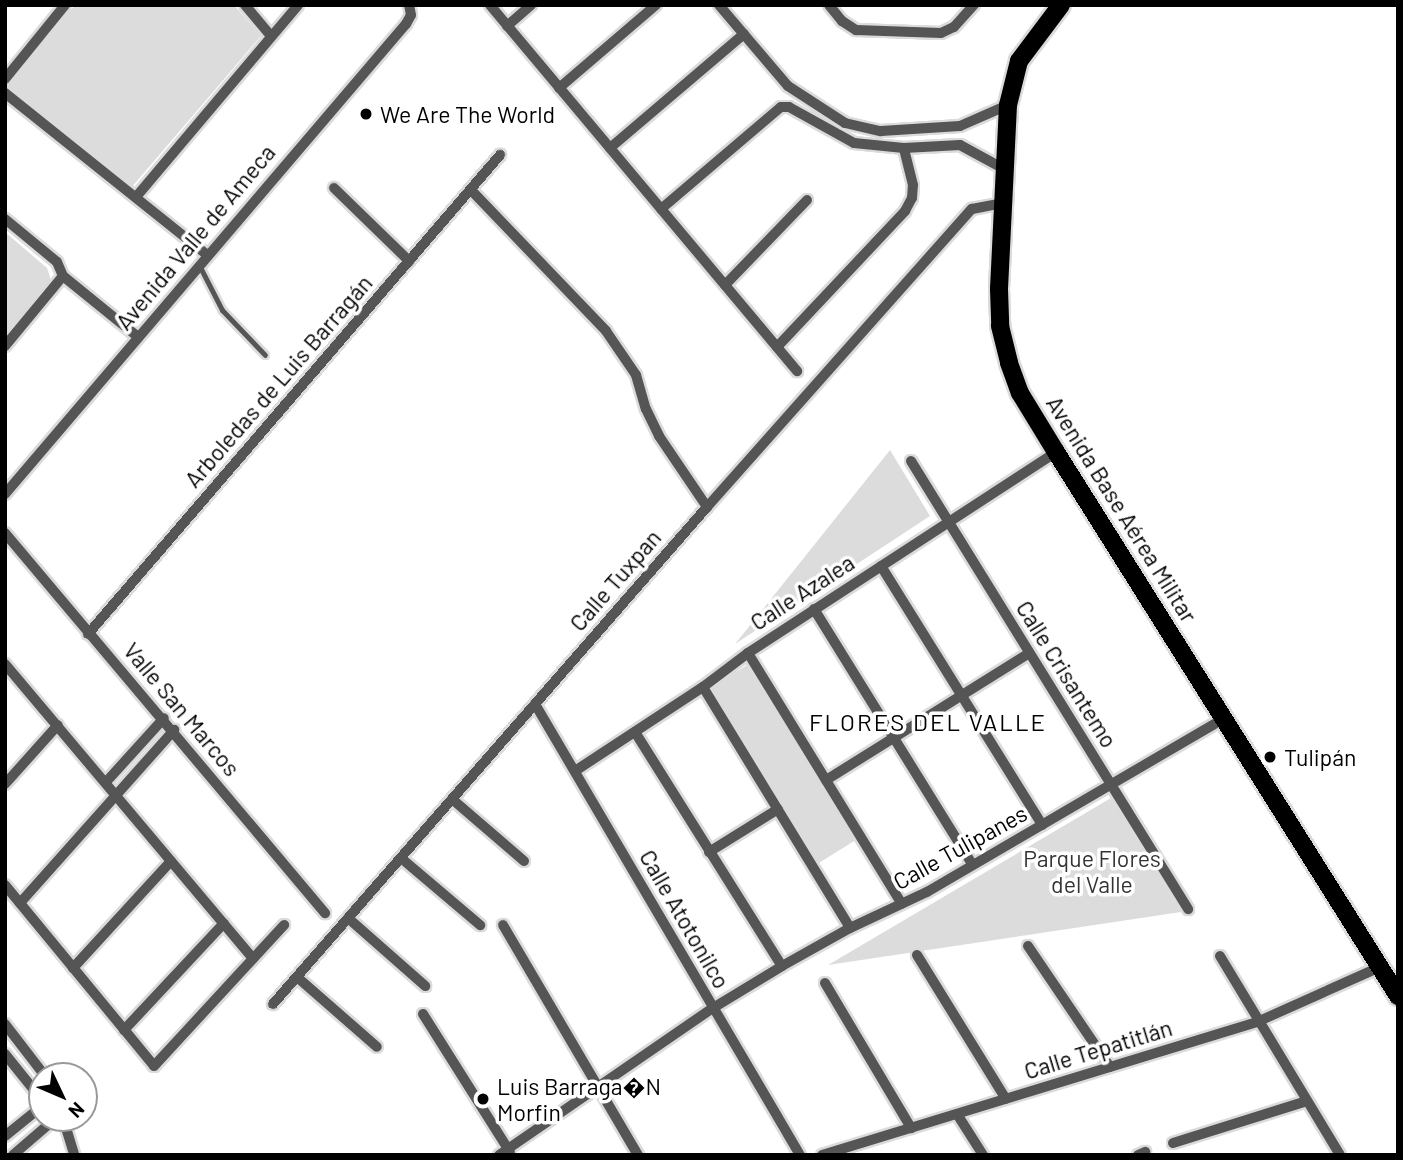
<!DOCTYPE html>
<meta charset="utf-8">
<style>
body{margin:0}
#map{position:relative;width:1403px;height:1160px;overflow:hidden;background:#fff;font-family:Barlow,sans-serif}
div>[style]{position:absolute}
.green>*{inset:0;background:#dcdcdc;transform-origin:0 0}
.roads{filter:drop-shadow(2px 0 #dbdbdb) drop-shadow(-2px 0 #dbdbdb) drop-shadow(0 2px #dbdbdb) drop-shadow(0 -2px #dbdbdb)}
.lane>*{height:5px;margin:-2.5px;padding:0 2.5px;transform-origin:2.5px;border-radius:2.5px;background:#555}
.street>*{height:10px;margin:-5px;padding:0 5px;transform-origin:5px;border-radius:5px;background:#555}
.primary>*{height:18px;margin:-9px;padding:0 9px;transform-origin:9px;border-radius:9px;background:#000}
.dots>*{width:19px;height:19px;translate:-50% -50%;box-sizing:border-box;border:4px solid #fff;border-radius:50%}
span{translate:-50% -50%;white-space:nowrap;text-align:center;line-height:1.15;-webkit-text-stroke:7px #fff;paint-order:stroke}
.poi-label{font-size:23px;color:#000}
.left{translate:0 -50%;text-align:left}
.street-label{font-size:23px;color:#000}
.park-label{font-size:23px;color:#333}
.neighbourhood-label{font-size:24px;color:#000;letter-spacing:2px}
.frame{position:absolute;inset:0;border:7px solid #000;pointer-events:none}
.north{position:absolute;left:28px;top:1062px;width:70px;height:70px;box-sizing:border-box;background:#fff;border:2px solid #999;border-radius:50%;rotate:134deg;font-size:19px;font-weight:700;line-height:28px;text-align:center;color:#000}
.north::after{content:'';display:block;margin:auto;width:24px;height:32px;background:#000;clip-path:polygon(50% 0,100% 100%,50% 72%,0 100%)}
</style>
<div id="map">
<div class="green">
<div style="clip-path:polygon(75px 5px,234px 5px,261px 36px,131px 188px,7px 86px)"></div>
<div style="clip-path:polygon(5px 232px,47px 268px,51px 280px,5px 334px)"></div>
<div style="clip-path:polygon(890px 450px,930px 516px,735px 644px)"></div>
<div style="left:747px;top:665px;width:206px;height:44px;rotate:58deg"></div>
<div style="clip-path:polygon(1111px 798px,1181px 912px,828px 965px)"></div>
</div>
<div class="roads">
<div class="lane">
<div style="left:199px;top:265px;width:51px;rotate:62.9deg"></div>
<div style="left:222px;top:310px;width:62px;rotate:46.3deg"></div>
</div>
<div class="street">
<div style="left:245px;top:5px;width:40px;rotate:50deg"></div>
<div style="left:490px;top:5px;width:478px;rotate:50deg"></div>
<div style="left:719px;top:5px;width:106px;rotate:49.6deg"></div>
<div style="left:788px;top:86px;width:68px;rotate:33deg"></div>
<div style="left:845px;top:123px;width:37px;rotate:13deg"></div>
<div style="left:881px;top:131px;width:79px;rotate:-3.6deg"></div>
<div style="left:960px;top:126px;width:52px;rotate:-23.6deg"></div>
<div style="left:829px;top:5px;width:21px;rotate:51deg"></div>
<div style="left:842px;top:21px;width:17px;rotate:33deg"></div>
<div style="left:856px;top:30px;width:85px;rotate:2deg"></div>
<div style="left:941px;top:33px;width:14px;rotate:-25deg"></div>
<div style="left:954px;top:27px;width:30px;rotate:-48deg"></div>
<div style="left:507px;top:26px;width:32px;rotate:-41deg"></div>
<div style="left:5px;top:79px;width:95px;rotate:-51deg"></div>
<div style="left:559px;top:88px;width:128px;rotate:-40.6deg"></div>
<div style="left:5px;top:93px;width:259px;rotate:38.7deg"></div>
<div style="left:789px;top:107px;width:74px;rotate:29deg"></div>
<div style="left:854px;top:143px;width:50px;rotate:5.7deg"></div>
<div style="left:904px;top:148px;width:56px;rotate:-3.1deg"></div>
<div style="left:960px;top:145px;width:50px;rotate:28.6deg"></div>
<div style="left:610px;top:148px;width:176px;rotate:-40.4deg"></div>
<div style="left:334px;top:188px;width:105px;rotate:44.2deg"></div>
<div style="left:471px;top:190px;width:195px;rotate:46.2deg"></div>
<div style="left:606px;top:331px;width:53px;rotate:55.7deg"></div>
<div style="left:636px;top:375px;width:35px;rotate:74deg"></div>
<div style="left:646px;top:409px;width:30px;rotate:64deg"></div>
<div style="left:659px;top:436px;width:86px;rotate:55.9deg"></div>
<div style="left:136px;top:197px;width:251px;rotate:-49.8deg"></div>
<div style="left:661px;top:209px;width:157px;rotate:-40.4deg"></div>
<div style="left:781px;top:107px;width:8px"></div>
<div style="left:5px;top:219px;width:67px;rotate:39.6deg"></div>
<div style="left:57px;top:262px;width:15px;rotate:67deg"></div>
<div style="left:63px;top:276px;width:97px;rotate:39.1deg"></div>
<div style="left:725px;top:285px;width:118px;rotate:-46deg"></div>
<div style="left:5px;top:346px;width:91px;rotate:-50.4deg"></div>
<div style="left:777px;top:347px;width:187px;rotate:-46.7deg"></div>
<div style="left:905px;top:211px;width:15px;rotate:-62deg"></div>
<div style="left:912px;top:198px;width:13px;rotate:-86deg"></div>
<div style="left:913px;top:185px;width:38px;rotate:-104deg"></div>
<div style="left:911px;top:461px;width:527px;rotate:58.27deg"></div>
<div style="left:5px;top:494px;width:618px;rotate:-49.53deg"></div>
<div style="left:406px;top:24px;width:10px;rotate:-61deg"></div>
<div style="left:411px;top:15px;width:10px;rotate:-101deg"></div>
<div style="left:5px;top:533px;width:497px;rotate:49.9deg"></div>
<div style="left:881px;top:566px;width:305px;rotate:58.1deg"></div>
<div style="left:814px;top:609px;width:301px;rotate:58.2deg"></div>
<div style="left:88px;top:634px;width:632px;rotate:-49.3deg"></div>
<div style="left:748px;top:653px;width:294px;rotate:58.5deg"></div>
<div style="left:5px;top:664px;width:385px;rotate:49.9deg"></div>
<div style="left:703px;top:687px;width:282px;rotate:58.6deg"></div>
<div style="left:535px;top:704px;width:523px;rotate:59.56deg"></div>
<div style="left:635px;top:732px;width:276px;rotate:57.9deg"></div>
<div style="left:575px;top:771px;width:153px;rotate:-33.3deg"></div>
<div style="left:703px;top:687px;width:56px;rotate:-37.1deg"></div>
<div style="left:748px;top:653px;width:368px;rotate:-33.1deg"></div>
<div style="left:826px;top:780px;width:239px;rotate:-32deg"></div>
<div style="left:106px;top:782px;width:86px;rotate:-47.8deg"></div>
<div style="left:5px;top:784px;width:79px;rotate:-48.1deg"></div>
<div style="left:452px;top:799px;width:95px;rotate:40.7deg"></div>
<div style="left:709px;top:852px;width:81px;rotate:-31.9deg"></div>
<div style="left:401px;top:858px;width:104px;rotate:40.3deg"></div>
<div style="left:5px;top:885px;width:234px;rotate:50.5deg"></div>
<div style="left:154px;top:1066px;width:192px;rotate:-47.3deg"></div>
<div style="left:20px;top:903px;width:232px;rotate:-48.3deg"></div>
<div style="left:348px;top:918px;width:103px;rotate:41.4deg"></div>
<div style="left:503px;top:925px;width:267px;rotate:59.6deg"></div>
<div style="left:1028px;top:946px;width:146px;rotate:55.9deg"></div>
<div style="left:917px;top:955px;width:169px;rotate:58.3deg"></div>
<div style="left:1220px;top:956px;width:232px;rotate:58.9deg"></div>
<div style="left:73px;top:968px;width:145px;rotate:-47.5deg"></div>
<div style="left:297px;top:977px;width:106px;rotate:41.2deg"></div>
<div style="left:825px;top:983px;width:169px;rotate:59.3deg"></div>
<div style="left:273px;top:1004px;width:660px;rotate:-48.87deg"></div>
<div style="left:707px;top:507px;width:399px;rotate:-48.4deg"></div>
<div style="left:972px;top:209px;width:31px;rotate:-11deg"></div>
<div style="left:423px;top:1014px;width:163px;rotate:57.8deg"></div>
<div style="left:5px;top:1024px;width:66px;rotate:52.4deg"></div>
<div style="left:124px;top:1030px;width:146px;rotate:-46.9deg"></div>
<div style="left:5px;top:1054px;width:59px;rotate:51.2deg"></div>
<div style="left:957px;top:1114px;width:49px;rotate:57.6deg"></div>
<div style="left:63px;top:1118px;width:39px;rotate:73deg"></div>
<div style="left:5px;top:1136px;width:48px;rotate:-39deg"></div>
<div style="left:1173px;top:1143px;width:140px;rotate:-17.4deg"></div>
<div style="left:13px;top:1155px;width:57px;rotate:-40.7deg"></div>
<div style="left:499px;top:1155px;width:260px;rotate:-34.5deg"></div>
<div style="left:713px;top:1008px;width:81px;rotate:-31.3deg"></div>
<div style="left:782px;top:966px;width:78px;rotate:-29.2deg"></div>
<div style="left:850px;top:928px;width:85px;rotate:-25.1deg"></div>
<div style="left:927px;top:892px;width:345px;rotate:-30.3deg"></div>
<div style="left:822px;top:1155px;width:455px;rotate:-17deg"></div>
<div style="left:1257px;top:1022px;width:135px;rotate:-24.1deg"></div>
<div style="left:1138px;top:1155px;width:8px;rotate:-23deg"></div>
</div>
<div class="primary">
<div style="left:1061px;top:5px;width:70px;rotate:126.9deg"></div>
<div style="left:1019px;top:61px;width:45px;rotate:104deg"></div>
<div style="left:1008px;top:105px;width:184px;rotate:92.8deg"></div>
<div style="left:999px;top:289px;width:37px;rotate:88deg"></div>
<div style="left:1000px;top:326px;width:38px;rotate:76deg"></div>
<div style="left:1009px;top:363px;width:32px;rotate:70deg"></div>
<div style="left:1020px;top:393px;width:69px;rotate:58.6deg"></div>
<div style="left:1056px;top:452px;width:643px;rotate:57.84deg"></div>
</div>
</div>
<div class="dots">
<div style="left:366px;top:114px;background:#000"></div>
<div style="left:1270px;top:757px;background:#000"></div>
<div style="left:483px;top:1099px;background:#000"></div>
</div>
<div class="poi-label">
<span class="left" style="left:380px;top:114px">We Are The World</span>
<span class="left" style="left:1284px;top:757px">Tulipán</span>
<span class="left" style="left:497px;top:1099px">Luis Barraga�N<br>Morfin</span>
</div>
<div class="street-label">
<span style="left:195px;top:237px;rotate:-50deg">Avenida Valle de Ameca</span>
<span style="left:278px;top:381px;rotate:-49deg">Arboledas de Luis Barragán</span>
<span style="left:1122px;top:509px;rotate:58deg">Avenida Base Aérea Militar</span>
<span style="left:615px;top:580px;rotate:-49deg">Calle Tuxpan</span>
<span style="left:802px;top:592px;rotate:-33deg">Calle Azalea</span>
<span style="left:1067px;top:674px;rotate:58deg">Calle Crisantemo</span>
<span style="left:182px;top:709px;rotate:50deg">Valle San Marcos</span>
<span style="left:960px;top:847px;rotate:-29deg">Calle Tulipanes</span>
<span style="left:685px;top:919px;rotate:60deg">Calle Atotonilco</span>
<span style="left:1098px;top:1049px;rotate:-17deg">Calle Tepatitlán</span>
</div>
<div class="park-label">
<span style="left:1092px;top:871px">Parque Flores<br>del Valle</span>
</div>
<div class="neighbourhood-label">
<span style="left:928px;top:722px">FLORES DEL VALLE</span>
</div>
<div class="frame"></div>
<div class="north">N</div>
</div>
